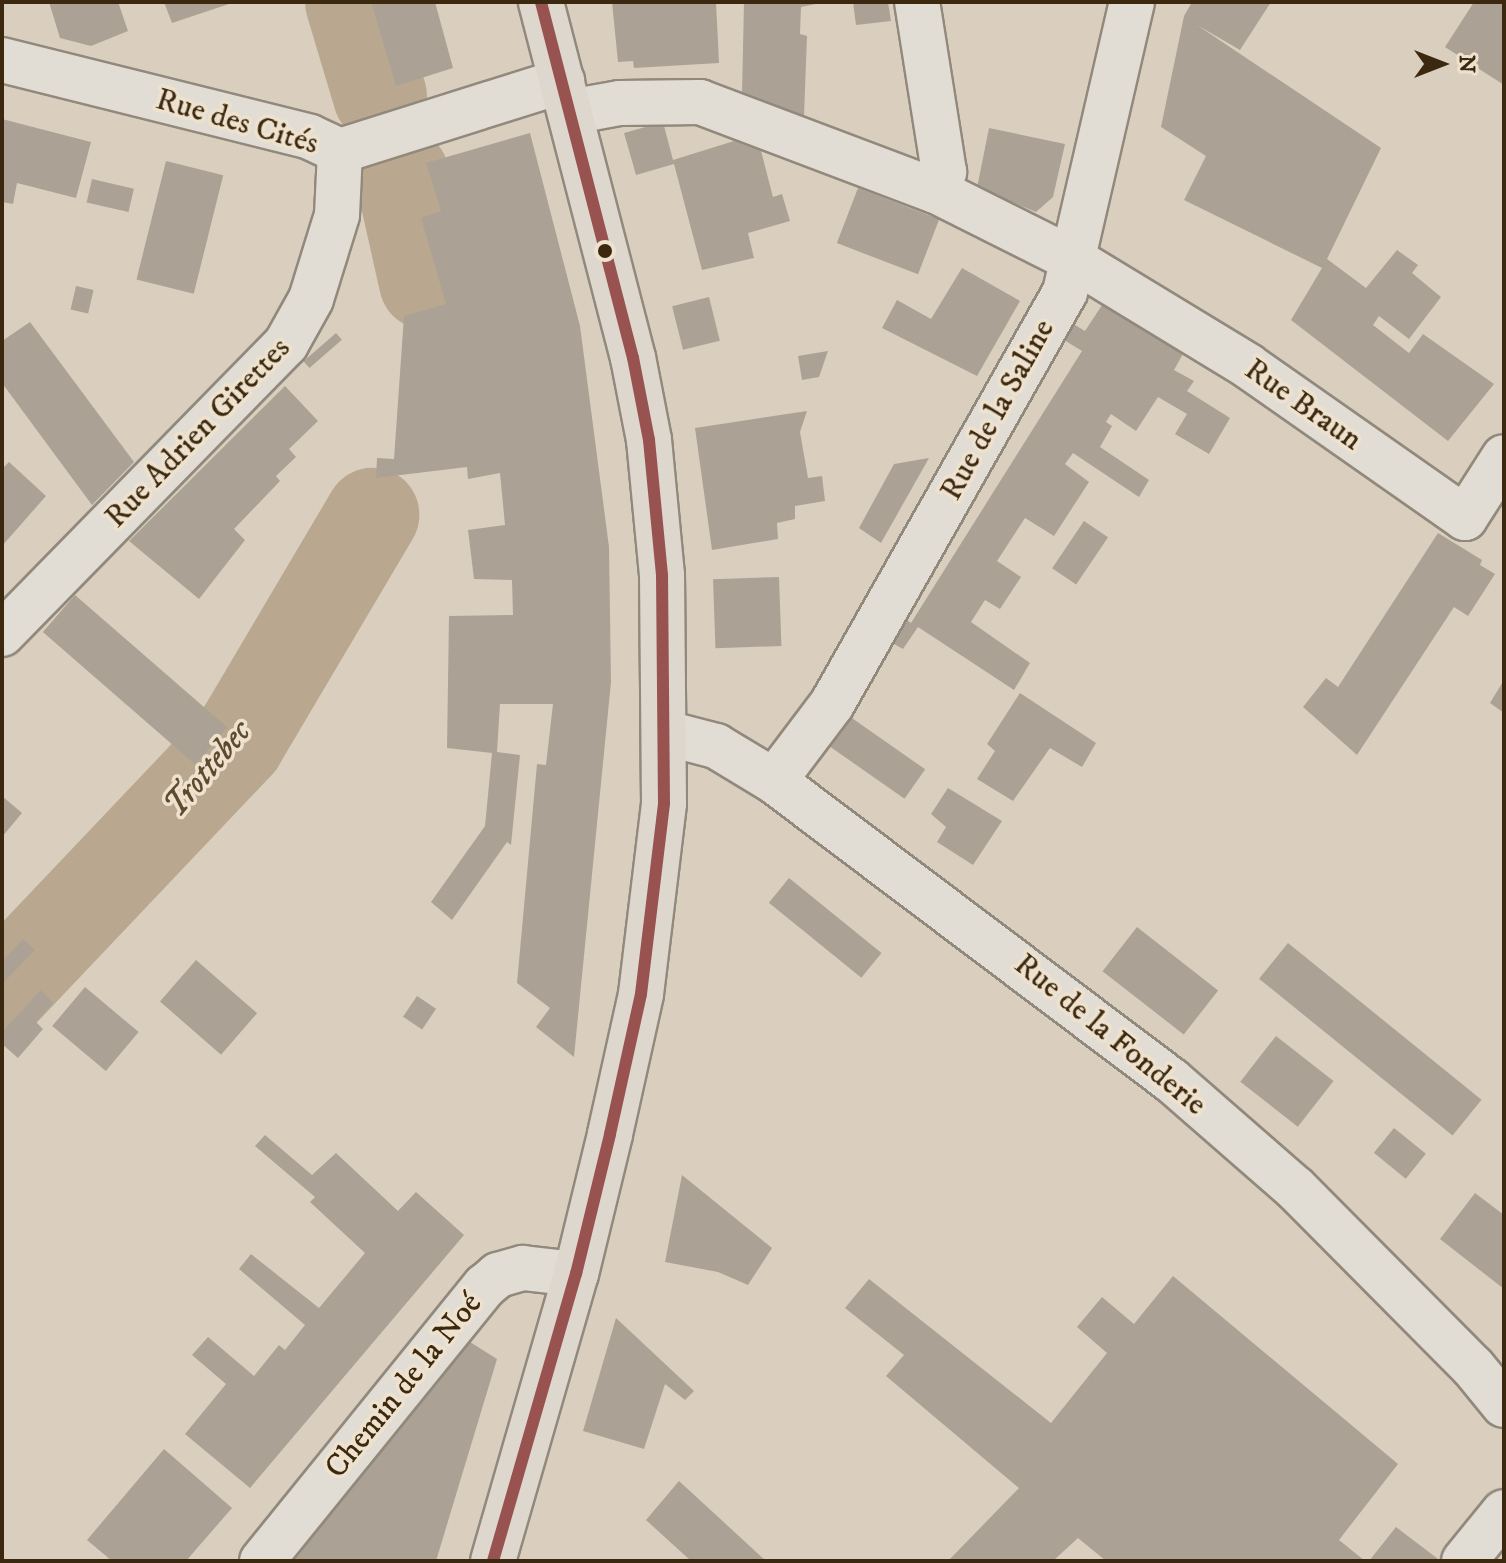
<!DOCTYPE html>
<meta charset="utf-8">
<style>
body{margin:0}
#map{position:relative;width:1506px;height:1563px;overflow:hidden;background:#dacfbe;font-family:"IM FELL DW Pica",serif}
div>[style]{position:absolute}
.river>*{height:94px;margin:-47px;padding:0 47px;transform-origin:47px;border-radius:47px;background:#b9a88f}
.building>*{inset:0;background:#aba295;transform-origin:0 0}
.roads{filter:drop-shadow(2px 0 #92897d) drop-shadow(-2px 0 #92897d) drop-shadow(0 2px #92897d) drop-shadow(0 -2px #92897d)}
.minor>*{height:44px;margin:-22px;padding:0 22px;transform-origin:22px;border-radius:22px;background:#e2ddd4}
.major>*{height:44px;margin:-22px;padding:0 22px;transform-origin:22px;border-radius:22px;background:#ddd7cd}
.bus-1>*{height:12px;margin:-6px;padding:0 6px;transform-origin:6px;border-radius:6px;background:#985350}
.dots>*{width:22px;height:22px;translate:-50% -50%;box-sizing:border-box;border:4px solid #eee2ce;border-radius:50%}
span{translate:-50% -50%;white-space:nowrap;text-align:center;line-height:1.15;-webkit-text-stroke:7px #eee2ce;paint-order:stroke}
.street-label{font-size:32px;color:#3b280f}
.water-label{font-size:34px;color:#5d4a2f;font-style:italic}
.frame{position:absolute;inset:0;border:4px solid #3b280f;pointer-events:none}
.north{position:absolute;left:1402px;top:24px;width:80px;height:80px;-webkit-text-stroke:6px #eee2ce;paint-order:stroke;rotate:90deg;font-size:22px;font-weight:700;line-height:32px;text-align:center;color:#3b280f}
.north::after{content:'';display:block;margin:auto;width:28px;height:36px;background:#3b280f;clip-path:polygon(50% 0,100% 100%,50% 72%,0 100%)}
</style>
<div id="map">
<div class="river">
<div style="left:352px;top:2px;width:98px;rotate:73.4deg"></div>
<div style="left:402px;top:175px;width:110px;rotate:77.4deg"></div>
<div style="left:2px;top:991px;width:343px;rotate:-46.5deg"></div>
<div style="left:238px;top:742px;width:264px;rotate:-59.4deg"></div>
</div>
<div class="building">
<div style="clip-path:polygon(49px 2px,118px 2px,128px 31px,91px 46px,60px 38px)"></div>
<div style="clip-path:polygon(164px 2px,232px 2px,232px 3px,172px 23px)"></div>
<div style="clip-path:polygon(371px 2px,435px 2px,453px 68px,396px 86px)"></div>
<div style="clip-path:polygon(612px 2px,716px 2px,719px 63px,634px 68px,633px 61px,618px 62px)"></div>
<div style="clip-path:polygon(744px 2px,826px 2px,801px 7px,800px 34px,807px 36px,804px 116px,742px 93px)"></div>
<div style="clip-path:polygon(853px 2px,888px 2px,891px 21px,856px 25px)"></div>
<div style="clip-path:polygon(1192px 2px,1271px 2px,1240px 50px,1197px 25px,1381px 148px,1327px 259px,1366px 288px,1397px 250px,1418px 265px,1412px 273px,1441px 297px,1409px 339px,1379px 316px,1373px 325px,1409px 353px,1423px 334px,1494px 384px,1448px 441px,1291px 320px,1322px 268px,1184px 200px,1206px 156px,1161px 127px,1184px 16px)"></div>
<div style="clip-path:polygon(1474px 2px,1504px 2px,1504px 85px,1445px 47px)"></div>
<div style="clip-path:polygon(2px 119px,91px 142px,76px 198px,17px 183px,13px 204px,2px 202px)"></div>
<div style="clip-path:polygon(663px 122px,673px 160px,734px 141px,761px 151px,773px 197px,782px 194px,790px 221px,748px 233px,754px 258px,702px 270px,674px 164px,636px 175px,624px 133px)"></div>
<div style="clip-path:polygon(989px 128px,1065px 144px,1053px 197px,1036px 212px,977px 188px)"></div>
<div style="clip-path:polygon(530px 133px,580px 326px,609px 547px,611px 682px,574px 1057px,536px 1027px,550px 1008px,517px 983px,537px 764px,546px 765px,553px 704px,500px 704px,497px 752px,520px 755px,511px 845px,507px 842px,452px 920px,431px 902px,485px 826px,492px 753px,447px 748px,449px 616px,513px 615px,512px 580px,474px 579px,468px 530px,505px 525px,500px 473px,468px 479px,467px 467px,376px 478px,377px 458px,394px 459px,404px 316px,446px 304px,421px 218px,441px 211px,426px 163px)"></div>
<div style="left:166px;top:161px;width:59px;height:122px;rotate:14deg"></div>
<div style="left:92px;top:179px;width:43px;height:24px;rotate:13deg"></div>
<div style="left:858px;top:188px;width:87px;height:59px;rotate:21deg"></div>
<div style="clip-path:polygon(962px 268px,1020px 301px,977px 376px,882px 328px,897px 300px,931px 319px)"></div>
<div style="left:76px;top:286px;width:18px;height:24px;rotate:13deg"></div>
<div style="left:709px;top:297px;width:45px;height:38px;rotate:76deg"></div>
<div style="clip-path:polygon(1104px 302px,1188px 345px,1174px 370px,1194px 381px,1187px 391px,1230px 418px,1209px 454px,1175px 434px,1187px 414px,1158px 397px,1136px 431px,1111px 414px,1106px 422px,1112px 426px,1100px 447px,1149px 480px,1139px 497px,1073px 453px,1065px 464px,1089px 482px,1054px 536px,1025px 518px,997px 561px,1021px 577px,1000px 609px,985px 600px,971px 622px,1030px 663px,1014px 690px,918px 627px,903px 649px,883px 638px,897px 613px,911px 623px,1082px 351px,1056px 335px,1065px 319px,1085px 331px)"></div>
<div style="clip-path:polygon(30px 322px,134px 462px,92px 505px,2px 383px,2px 341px)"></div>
<div style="left:336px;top:333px;width:9px;height:43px;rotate:49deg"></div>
<div style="clip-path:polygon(828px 351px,819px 377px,802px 380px,798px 356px)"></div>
<div style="clip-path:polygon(285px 386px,318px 421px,289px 449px,296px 457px,276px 476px,280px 481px,234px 529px,245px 540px,199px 599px,129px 541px)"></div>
<div style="clip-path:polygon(807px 411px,800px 432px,808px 478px,822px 476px,825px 501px,795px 506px,795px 519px,777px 523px,778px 539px,712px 550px,695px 428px)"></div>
<div style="clip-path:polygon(929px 458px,881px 543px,859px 528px,894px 464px)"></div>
<div style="clip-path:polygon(9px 462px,46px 496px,2px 546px,2px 469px)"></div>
<div style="left:1084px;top:521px;width:29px;height:57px;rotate:34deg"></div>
<div style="clip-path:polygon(1438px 533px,1482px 560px,1480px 565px,1495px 574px,1468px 616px,1454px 607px,1357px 755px,1303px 707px,1326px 678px,1338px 687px)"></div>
<div style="left:779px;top:577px;width:69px;height:66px;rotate:88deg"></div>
<div style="left:75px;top:595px;width:202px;height:49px;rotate:41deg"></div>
<div style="clip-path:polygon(1504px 680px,1504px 713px,1490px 703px)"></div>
<div style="clip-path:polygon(1020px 693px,1096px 743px,1082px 767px,1050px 748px,1013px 801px,977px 779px,995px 751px,987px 744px)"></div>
<div style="left:849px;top:716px;width:93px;height:36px;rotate:35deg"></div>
<div style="clip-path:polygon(948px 788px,1002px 821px,973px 865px,937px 842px,946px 827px,931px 814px)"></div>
<div style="clip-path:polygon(2px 796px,22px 813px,2px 837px)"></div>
<div style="left:789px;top:878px;width:119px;height:32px;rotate:39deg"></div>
<div style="left:1137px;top:927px;width:103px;height:56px;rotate:38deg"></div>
<div style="clip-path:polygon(23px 939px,35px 950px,2px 984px,2px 962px)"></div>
<div style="left:1288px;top:943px;width:249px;height:46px;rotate:39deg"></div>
<div style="left:196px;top:960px;width:81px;height:55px;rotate:41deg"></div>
<div style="left:85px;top:987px;width:70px;height:51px;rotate:40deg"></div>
<div style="clip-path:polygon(41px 990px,53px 1003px,36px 1022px,43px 1029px,18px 1058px,2px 1044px,2px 1032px)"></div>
<div style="left:417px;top:996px;width:23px;height:25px;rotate:34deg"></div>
<div style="left:1276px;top:1036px;width:73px;height:58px;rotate:38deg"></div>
<div style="left:1394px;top:1128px;width:41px;height:32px;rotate:39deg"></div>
<div style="clip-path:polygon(265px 1135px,312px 1175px,336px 1153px,398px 1211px,416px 1192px,464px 1235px,250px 1488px,185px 1434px,226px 1384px,192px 1355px,208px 1337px,254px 1376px,279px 1345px,285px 1350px,305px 1325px,239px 1269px,251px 1254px,319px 1308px,365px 1253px,310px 1202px,315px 1197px,255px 1146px)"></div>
<div style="clip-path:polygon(682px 1175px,772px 1248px,748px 1285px,718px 1272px,665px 1262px)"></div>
<div style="clip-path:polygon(1475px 1193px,1504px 1215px,1504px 1289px,1440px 1239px)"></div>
<div style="clip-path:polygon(1173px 1276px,1398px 1464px,1339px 1540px,1365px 1561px,1106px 1561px,1078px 1538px,1053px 1561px,948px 1561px,1019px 1488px,886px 1376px,904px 1355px,845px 1308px,869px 1279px,1051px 1423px,1107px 1353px,1077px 1327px,1102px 1297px,1134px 1324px)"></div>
<div style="clip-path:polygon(616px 1318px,694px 1391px,685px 1400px,665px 1384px,644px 1449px,583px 1431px)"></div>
<div style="clip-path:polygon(470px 1342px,497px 1359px,436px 1561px,292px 1561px)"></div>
<div style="clip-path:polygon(164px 1449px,232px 1508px,186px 1561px,112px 1561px,87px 1540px)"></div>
<div style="clip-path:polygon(679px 1481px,691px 1492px,766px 1561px,691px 1561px,646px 1520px)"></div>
<div style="clip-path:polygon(1396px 1527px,1438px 1559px,1436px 1561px,1369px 1561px)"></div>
</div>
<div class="roads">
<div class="minor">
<div style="left:2px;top:60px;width:317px;rotate:14deg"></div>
<div style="left:310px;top:137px;width:33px;rotate:25deg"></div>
<div style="left:340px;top:151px;width:233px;rotate:-17.5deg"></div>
<div style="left:570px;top:112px;width:51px;rotate:-10.2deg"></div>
<div style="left:620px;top:103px;width:80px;rotate:-0.7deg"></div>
<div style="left:700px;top:102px;width:252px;rotate:20.7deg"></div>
<div style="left:936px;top:191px;width:21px;rotate:-67deg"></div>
<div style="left:944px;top:172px;width:172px;rotate:-99deg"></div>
<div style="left:936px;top:191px;width:154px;rotate:26.6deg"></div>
<div style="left:1074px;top:260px;width:204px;rotate:31.3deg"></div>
<div style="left:1248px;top:366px;width:265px;rotate:35deg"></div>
<div style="left:1465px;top:518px;width:72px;rotate:-57.4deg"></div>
<div style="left:2px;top:634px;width:406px;rotate:-45.6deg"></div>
<div style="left:286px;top:344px;width:51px;rotate:-60.9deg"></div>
<div style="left:311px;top:299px;width:88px;rotate:-72.8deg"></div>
<div style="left:337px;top:215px;width:64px;rotate:-87.3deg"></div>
<div style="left:666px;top:733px;width:52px;rotate:14.6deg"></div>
<div style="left:716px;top:746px;width:68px;rotate:31.1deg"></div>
<div style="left:774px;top:781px;width:497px;rotate:37deg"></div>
<div style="left:1171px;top:1080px;width:164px;rotate:41.1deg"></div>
<div style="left:1295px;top:1188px;width:252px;rotate:45.2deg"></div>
<div style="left:1473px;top:1367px;width:49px;rotate:50.8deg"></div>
<div style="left:774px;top:781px;width:96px;rotate:-53deg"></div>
<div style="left:832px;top:704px;width:473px;rotate:-60.5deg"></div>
<div style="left:1065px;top:292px;width:298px;rotate:-77deg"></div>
<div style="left:262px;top:1561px;width:354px;rotate:-51deg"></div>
<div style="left:485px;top:1286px;width:17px;rotate:-40deg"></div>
<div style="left:498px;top:1275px;width:26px;rotate:-16deg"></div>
<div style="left:523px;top:1268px;width:53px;rotate:6.5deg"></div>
<div style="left:1464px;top:1561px;width:63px;rotate:-50.8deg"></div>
</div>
<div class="major">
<div style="left:493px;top:1561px;width:299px;rotate:-73.9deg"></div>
<div style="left:576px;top:1274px;width:144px;rotate:-76.3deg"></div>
<div style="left:610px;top:1134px;width:143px;rotate:-77.5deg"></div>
<div style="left:641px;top:994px;width:192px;rotate:-83.1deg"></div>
<div style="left:664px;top:803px;width:228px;rotate:-90.5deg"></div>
<div style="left:662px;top:575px;width:136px;rotate:-95.5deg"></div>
<div style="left:649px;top:440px;width:84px;rotate:-101deg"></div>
<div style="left:633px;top:358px;width:368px;rotate:-104.5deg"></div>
</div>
</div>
<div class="bus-1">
<div style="left:493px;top:1561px;width:299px;rotate:-73.9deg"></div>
<div style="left:576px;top:1274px;width:144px;rotate:-76.3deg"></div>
<div style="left:610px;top:1134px;width:143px;rotate:-77.5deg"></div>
<div style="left:641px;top:994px;width:192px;rotate:-83.1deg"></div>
<div style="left:664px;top:803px;width:228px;rotate:-90.5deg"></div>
<div style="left:662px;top:575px;width:136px;rotate:-95.5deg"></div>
<div style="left:649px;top:440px;width:84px;rotate:-101deg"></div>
<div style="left:633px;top:358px;width:368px;rotate:-104.5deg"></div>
</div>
<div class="dots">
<div style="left:605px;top:251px;background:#3b280f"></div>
</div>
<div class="street-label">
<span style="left:237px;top:122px;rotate:16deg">Rue des Cités</span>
<span style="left:1303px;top:405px;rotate:35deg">Rue Braun</span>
<span style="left:998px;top:410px;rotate:-61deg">Rue de la Saline</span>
<span style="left:198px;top:433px;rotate:-46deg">Rue Adrien Girettes</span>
<span style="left:1110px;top:1035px;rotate:39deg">Rue de la Fonderie</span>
<span style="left:404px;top:1386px;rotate:-51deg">Chemin de la Noé</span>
</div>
<div class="water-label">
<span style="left:208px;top:769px;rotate:-50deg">Trottebec</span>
</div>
<div class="frame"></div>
<div class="north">N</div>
</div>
